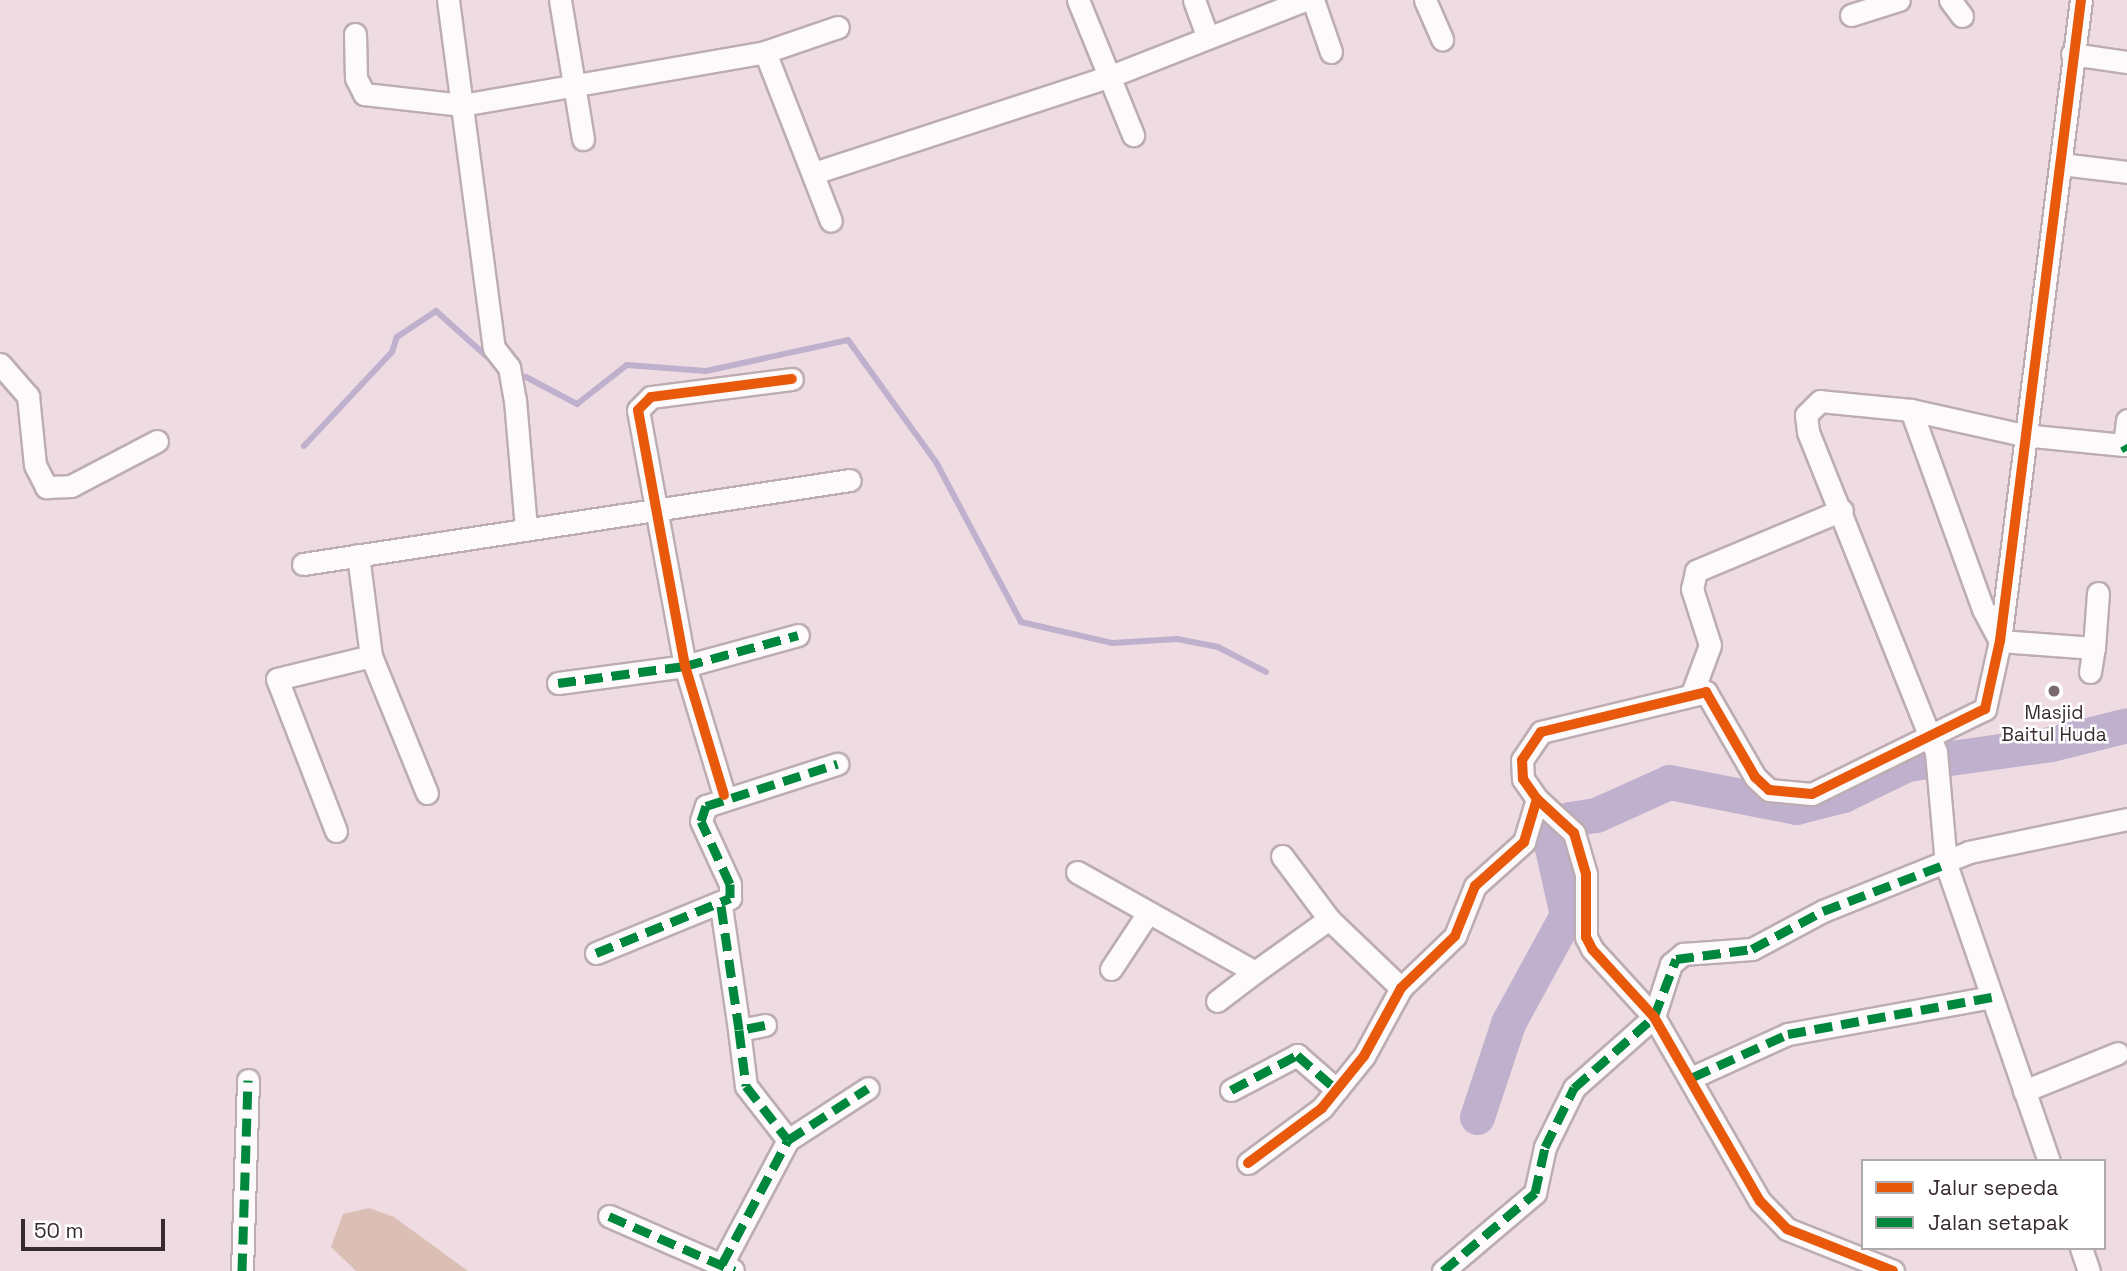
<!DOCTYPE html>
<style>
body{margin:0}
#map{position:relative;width:2127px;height:1271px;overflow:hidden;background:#efdbe2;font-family:"Space Grotesk",sans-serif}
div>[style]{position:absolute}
.forest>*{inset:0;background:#dcbfb4}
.stream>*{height:6px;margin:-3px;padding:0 3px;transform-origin:3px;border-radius:3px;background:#bfb0cd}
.river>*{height:35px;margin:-17.5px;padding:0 17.5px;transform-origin:17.5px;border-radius:17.5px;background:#bfb0cd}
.roads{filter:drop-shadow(2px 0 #bdadb3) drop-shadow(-2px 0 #bdadb3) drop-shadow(0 2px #bdadb3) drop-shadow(0 -2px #bdadb3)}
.minor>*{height:21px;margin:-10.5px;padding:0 10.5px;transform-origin:10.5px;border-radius:10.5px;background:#fdfafb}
.quiet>*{height:9px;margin-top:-4.5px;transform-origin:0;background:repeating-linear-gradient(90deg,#00873e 0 18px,transparent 0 27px)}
.cycleway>*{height:10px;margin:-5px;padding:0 5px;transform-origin:5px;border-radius:5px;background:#e8590c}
.dots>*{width:19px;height:19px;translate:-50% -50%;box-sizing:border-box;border:4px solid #fff;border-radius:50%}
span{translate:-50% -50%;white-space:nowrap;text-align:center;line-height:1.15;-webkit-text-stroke:5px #fff;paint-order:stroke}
.poi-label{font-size:19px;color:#382b2f}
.legend{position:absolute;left:1861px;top:1159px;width:245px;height:91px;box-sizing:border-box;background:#fff;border:2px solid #afaaac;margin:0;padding:9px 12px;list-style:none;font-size:21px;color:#382b2f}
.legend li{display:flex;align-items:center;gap:14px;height:35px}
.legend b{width:35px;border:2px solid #afaaac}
.scale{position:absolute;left:21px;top:1219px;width:144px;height:32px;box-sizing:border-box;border:4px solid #382b2f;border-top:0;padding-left:9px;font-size:21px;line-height:24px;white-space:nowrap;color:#382b2f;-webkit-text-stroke:5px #fff;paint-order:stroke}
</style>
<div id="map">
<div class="forest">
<div style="clip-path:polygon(369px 1208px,394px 1217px,468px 1271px,356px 1271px,331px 1247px,343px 1214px)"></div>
</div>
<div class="stream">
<div style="left:526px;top:377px;width:58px;rotate:27.9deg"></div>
<div style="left:577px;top:404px;width:63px;rotate:-38deg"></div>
<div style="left:627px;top:365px;width:79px;rotate:4.3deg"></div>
<div style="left:706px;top:371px;width:145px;rotate:-12.3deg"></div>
<div style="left:848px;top:340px;width:150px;rotate:54.2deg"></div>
<div style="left:936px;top:462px;width:181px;rotate:62deg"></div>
<div style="left:1021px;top:622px;width:93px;rotate:13deg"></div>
<div style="left:1112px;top:643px;width:65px;rotate:-3.5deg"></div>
<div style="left:1177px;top:639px;width:42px;rotate:11deg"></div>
<div style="left:1218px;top:647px;width:54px;rotate:27.5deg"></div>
<div style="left:304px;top:446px;width:129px;rotate:-46.9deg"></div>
<div style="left:392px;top:352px;width:16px;rotate:-72deg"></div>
<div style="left:397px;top:337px;width:47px;rotate:-33.7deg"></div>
<div style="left:436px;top:311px;width:76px;rotate:41.8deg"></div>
</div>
<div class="river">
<div style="left:1477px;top:1117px;width:99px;rotate:-71.7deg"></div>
<div style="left:1508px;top:1023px;width:123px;rotate:-61.4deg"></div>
<div style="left:1567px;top:915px;width:69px;rotate:-102.6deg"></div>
<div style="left:1552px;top:848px;width:19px;rotate:-81deg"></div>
<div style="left:1555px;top:829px;width:18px;rotate:-34deg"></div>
<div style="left:1570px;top:819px;width:26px;rotate:-9deg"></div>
<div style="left:1596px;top:815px;width:80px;rotate:-24.3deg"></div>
<div style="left:1669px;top:782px;width:129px;rotate:11.1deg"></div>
<div style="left:1796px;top:807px;width:49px;rotate:-14.3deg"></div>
<div style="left:1843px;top:795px;width:71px;rotate:-25.8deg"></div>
<div style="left:1907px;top:764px;width:145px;rotate:-7.9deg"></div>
<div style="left:2051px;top:744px;width:78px;rotate:-14deg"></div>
</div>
<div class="roads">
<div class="minor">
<div style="left:448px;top:0;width:351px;rotate:82.5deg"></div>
<div style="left:494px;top:348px;width:24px;rotate:52deg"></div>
<div style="left:509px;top:367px;width:34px;rotate:80deg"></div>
<div style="left:515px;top:400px;width:128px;rotate:85.1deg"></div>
<div style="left:560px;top:0;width:141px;rotate:80.6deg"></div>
<div style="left:1078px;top:0;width:146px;rotate:67.8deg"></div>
<div style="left:1194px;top:0;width:40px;rotate:69.8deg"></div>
<div style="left:1313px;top:0;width:55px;rotate:70.9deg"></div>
<div style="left:1425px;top:0;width:43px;rotate:66.4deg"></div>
<div style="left:1950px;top:0;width:20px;rotate:53deg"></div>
<div style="left:1851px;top:15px;width:50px;rotate:-17.4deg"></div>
<div style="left:355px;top:34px;width:44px;rotate:88.7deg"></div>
<div style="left:356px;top:78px;width:18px;rotate:63deg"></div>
<div style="left:364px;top:94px;width:99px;rotate:6.4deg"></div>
<div style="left:462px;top:105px;width:308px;rotate:-9.9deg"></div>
<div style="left:765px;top:52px;width:77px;rotate:-18.9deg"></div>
<div style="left:765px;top:52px;width:181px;rotate:68.7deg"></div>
<div style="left:2072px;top:54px;width:56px;rotate:8.3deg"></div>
<div style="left:2061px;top:164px;width:66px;rotate:6.9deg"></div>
<div style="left:814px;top:173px;width:312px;rotate:-18.1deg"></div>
<div style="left:1111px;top:76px;width:208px;rotate:-21.4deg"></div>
<div style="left:0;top:364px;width:43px;rotate:48.8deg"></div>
<div style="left:28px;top:396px;width:69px;rotate:84.2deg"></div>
<div style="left:35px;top:465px;width:25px;rotate:63deg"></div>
<div style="left:46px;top:487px;width:25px;rotate:-2deg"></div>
<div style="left:71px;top:486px;width:97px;rotate:-27.6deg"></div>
<div style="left:1911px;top:410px;width:91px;rotate:-174.4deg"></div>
<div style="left:1820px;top:401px;width:20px;rotate:135deg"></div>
<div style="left:1806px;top:415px;width:17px;rotate:83deg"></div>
<div style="left:1808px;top:432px;width:345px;rotate:68.2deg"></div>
<div style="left:1936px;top:752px;width:112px;rotate:84.9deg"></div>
<div style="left:1946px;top:864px;width:314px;rotate:70.9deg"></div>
<div style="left:358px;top:555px;width:102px;rotate:82.7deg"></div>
<div style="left:371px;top:656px;width:148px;rotate:67.8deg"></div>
<div style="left:303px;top:564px;width:553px;rotate:-8.73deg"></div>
<div style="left:2098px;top:593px;width:55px;rotate:94.2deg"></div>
<div style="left:2094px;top:648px;width:94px;rotate:-175.7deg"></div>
<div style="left:2000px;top:641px;width:36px;rotate:-118deg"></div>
<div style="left:1983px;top:609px;width:212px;rotate:-109.9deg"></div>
<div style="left:1911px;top:410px;width:115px;rotate:12.6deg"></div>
<div style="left:2023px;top:435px;width:101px;rotate:5.7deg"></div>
<div style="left:2124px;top:445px;width:25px;rotate:-83deg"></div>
<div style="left:2090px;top:672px;width:24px;rotate:-81deg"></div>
<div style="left:558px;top:683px;width:128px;rotate:-7.6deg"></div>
<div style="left:685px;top:666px;width:117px;rotate:-15.3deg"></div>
<div style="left:1693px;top:691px;width:49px;rotate:-69.7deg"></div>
<div style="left:1710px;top:645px;width:59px;rotate:-107.8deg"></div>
<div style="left:1692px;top:589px;width:18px;rotate:-77deg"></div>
<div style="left:1696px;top:571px;width:158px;rotate:-22.7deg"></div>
<div style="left:724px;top:795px;width:135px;rotate:-106.8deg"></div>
<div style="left:685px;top:666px;width:260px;rotate:-100.4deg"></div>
<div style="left:638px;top:410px;width:18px;rotate:-45deg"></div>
<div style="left:651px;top:397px;width:142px;rotate:-7.3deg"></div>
<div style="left:1537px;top:799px;width:50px;rotate:42.6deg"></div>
<div style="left:1574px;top:833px;width:43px;rotate:73.7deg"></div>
<div style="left:1586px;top:874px;width:63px;rotate:90deg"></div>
<div style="left:1586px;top:937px;width:13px;rotate:63deg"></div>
<div style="left:1592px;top:949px;width:92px;rotate:47.6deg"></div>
<div style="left:1654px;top:1017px;width:212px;rotate:60.1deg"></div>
<div style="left:1760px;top:1201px;width:39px;rotate:46deg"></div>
<div style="left:1787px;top:1229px;width:114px;rotate:21.6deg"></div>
<div style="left:336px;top:831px;width:163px;rotate:-111.2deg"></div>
<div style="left:277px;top:679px;width:97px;rotate:-13.7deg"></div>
<div style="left:1282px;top:856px;width:79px;rotate:53.3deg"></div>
<div style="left:1077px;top:872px;width:204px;rotate:29.3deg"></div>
<div style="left:1255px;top:972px;width:91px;rotate:-35.6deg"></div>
<div style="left:1329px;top:919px;width:100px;rotate:43.8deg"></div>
<div style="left:721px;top:906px;width:125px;rotate:81.7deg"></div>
<div style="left:596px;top:953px;width:145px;rotate:-22.3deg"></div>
<div style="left:730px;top:898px;width:14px;rotate:-90deg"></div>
<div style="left:730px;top:884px;width:69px;rotate:-114.7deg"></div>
<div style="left:701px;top:821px;width:16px;rotate:-72deg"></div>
<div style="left:706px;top:806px;width:138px;rotate:-17.8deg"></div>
<div style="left:1111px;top:969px;width:64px;rotate:-56.6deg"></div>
<div style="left:1217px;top:1001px;width:48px;rotate:-37.3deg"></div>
<div style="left:765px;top:1025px;width:26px;rotate:169deg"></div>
<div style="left:739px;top:1030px;width:56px;rotate:82.9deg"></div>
<div style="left:746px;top:1086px;width:68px;rotate:52.1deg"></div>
<div style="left:1693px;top:1077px;width:104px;rotate:-24.4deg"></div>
<div style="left:1788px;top:1034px;width:207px;rotate:-10.3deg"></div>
<div style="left:1231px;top:1090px;width:75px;rotate:-27.9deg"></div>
<div style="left:1297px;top:1055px;width:53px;rotate:41.2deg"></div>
<div style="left:2024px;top:1091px;width:101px;rotate:-22deg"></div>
<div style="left:1248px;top:1163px;width:92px;rotate:-36.6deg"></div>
<div style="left:1322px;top:1108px;width:67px;rotate:-51.1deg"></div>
<div style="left:1364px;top:1056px;width:77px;rotate:-61.4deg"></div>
<div style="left:1401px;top:988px;width:75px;rotate:-43.9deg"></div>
<div style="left:1455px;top:936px;width:54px;rotate:-68.2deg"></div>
<div style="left:1475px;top:886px;width:66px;rotate:-41.9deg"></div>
<div style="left:1524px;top:842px;width:45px;rotate:-73.2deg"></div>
<div style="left:1537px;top:799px;width:24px;rotate:-125deg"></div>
<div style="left:1523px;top:779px;width:19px;rotate:-93deg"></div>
<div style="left:1522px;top:760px;width:34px;rotate:-56deg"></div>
<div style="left:1541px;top:732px;width:170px;rotate:-13.6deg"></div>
<div style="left:1706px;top:692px;width:98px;rotate:60deg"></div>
<div style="left:1755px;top:777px;width:19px;rotate:43deg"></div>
<div style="left:1769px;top:790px;width:43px;rotate:5.3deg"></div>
<div style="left:1812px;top:794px;width:193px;rotate:-26.2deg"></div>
<div style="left:1985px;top:709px;width:70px;rotate:-77.6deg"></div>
<div style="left:2000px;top:641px;width:646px;rotate:-82.8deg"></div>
<div style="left:609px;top:1216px;width:135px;rotate:23.5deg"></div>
<div style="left:2081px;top:1248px;width:24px;rotate:71deg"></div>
<div style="left:722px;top:1264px;width:140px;rotate:-62deg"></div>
<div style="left:788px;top:1140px;width:95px;rotate:-33deg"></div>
<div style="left:242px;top:1271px;width:191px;rotate:-88.2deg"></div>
<div style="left:1443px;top:1271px;width:121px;rotate:-40.3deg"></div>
<div style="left:1535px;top:1193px;width:47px;rotate:-77.7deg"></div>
<div style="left:1545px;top:1147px;width:66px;rotate:-63.8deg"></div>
<div style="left:1574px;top:1088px;width:107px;rotate:-41.6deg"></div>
<div style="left:1654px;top:1017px;width:56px;rotate:-72.2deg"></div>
<div style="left:1671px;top:964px;width:16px;rotate:-40deg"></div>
<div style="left:1683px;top:954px;width:69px;rotate:-4.1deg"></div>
<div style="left:1752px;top:949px;width:81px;rotate:-28.2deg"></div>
<div style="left:1823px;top:911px;width:157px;rotate:-22deg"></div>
<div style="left:1969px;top:852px;width:161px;rotate:-11.8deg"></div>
</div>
</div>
<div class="quiet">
<div style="left:2124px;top:445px;width:6px;rotate:59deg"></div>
<div style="left:558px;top:683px;width:128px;rotate:-7.6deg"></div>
<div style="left:685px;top:666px;width:117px;rotate:-15.3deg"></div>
<div style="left:721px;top:906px;width:125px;rotate:81.7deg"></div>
<div style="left:596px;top:953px;width:145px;rotate:-22.3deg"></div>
<div style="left:730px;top:898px;width:14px;rotate:-90deg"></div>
<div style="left:730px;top:884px;width:69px;rotate:-114.7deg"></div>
<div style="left:701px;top:821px;width:16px;rotate:-72deg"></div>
<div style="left:706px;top:806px;width:138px;rotate:-17.8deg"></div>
<div style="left:765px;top:1025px;width:26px;rotate:169deg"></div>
<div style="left:739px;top:1030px;width:56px;rotate:82.9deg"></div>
<div style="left:746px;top:1086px;width:68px;rotate:52.1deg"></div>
<div style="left:1693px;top:1077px;width:104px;rotate:-24.4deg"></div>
<div style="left:1788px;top:1034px;width:207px;rotate:-10.3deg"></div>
<div style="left:1231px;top:1090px;width:75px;rotate:-27.9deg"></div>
<div style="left:1297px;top:1055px;width:53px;rotate:41.2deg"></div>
<div style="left:609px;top:1216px;width:137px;rotate:23.6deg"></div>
<div style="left:722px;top:1264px;width:140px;rotate:-62deg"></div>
<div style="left:788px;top:1140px;width:95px;rotate:-33deg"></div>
<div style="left:242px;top:1271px;width:191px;rotate:-88.2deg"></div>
<div style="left:1443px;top:1271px;width:121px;rotate:-40.3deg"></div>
<div style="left:1535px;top:1193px;width:47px;rotate:-77.7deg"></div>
<div style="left:1545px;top:1147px;width:66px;rotate:-63.8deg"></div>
<div style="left:1574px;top:1088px;width:107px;rotate:-41.6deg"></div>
<div style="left:1654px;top:1017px;width:62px;rotate:-69.2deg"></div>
<div style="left:1676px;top:959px;width:77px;rotate:-7.5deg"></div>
<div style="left:1752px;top:949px;width:81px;rotate:-28.2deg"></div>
<div style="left:1823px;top:911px;width:132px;rotate:-20.9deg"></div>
</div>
<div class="cycleway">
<div style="left:724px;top:795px;width:135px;rotate:-106.8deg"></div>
<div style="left:685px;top:666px;width:260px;rotate:-100.4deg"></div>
<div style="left:638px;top:410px;width:18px;rotate:-45deg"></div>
<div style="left:651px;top:397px;width:142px;rotate:-7.3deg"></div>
<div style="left:1537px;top:799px;width:50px;rotate:42.6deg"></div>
<div style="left:1574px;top:833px;width:43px;rotate:73.7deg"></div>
<div style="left:1586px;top:874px;width:63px;rotate:90deg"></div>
<div style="left:1586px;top:937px;width:13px;rotate:63deg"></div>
<div style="left:1592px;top:949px;width:92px;rotate:47.6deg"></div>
<div style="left:1654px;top:1017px;width:212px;rotate:60.1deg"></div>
<div style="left:1760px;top:1201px;width:39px;rotate:46deg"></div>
<div style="left:1787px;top:1229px;width:114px;rotate:21.6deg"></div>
<div style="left:1248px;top:1163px;width:92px;rotate:-36.6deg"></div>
<div style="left:1322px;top:1108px;width:67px;rotate:-51.1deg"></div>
<div style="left:1364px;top:1056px;width:77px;rotate:-61.4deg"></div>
<div style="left:1401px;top:988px;width:75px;rotate:-43.9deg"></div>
<div style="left:1455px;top:936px;width:54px;rotate:-68.2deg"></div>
<div style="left:1475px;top:886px;width:66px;rotate:-41.9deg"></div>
<div style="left:1524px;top:842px;width:45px;rotate:-73.2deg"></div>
<div style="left:1537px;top:799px;width:24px;rotate:-125deg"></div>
<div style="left:1523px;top:779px;width:19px;rotate:-93deg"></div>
<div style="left:1522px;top:760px;width:34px;rotate:-56deg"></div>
<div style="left:1541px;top:732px;width:170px;rotate:-13.6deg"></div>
<div style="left:1706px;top:692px;width:98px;rotate:60deg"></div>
<div style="left:1755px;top:777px;width:19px;rotate:43deg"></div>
<div style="left:1769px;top:790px;width:43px;rotate:5.3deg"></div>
<div style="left:1812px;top:794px;width:193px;rotate:-26.2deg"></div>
<div style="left:1985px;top:709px;width:70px;rotate:-77.6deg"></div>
<div style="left:2000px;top:641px;width:646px;rotate:-82.8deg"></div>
</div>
<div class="dots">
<div style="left:2054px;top:691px;background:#78696e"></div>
</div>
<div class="poi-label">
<span style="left:2054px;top:724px">Masjid<br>Baitul Huda</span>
</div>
<ul class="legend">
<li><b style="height:9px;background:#e8590c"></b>Jalur sepeda</li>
<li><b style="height:9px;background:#00873e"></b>Jalan setapak</li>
</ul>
<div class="scale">50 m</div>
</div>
